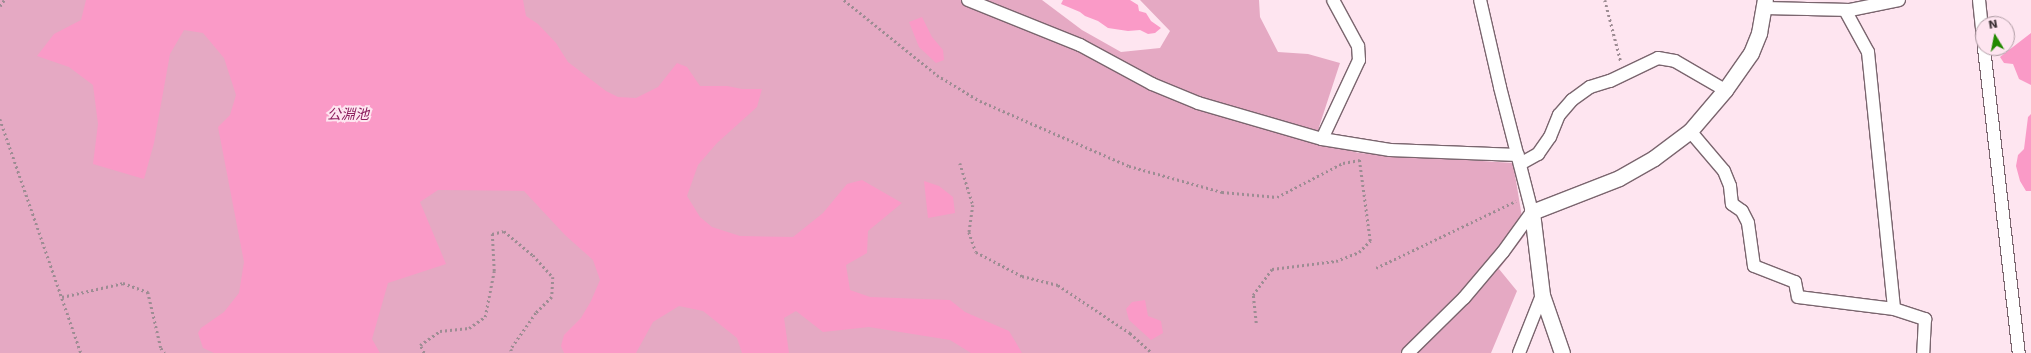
<!DOCTYPE html>
<meta charset="utf-8">
<style>
body{margin:0}
#map{position:relative;width:2031px;height:353px;overflow:hidden;background:#fee5f0;font-family:"DejaVu Sans","Noto Sans JP",sans-serif}
div>[style]{position:absolute}
.green>*{inset:0;background:#e5a9c3}
.water>*{inset:0;background:#fa9ac7}
.path>*{height:2.5px;margin-top:-1.25px;transform-origin:0;background:repeating-linear-gradient(90deg,#9d8c93 0 2px,transparent 0 5px)}
.roads{filter:drop-shadow(1px 0 #7a656e) drop-shadow(-1px 0 #7a656e) drop-shadow(0 1px #7a656e) drop-shadow(0 -1px #7a656e)}
.minor>*{height:12px;margin:-6px;padding:0 6px;transform-origin:6px;border-radius:6px;background:#fff}
.tertiary>*{height:15px;margin:-7.5px;padding:0 7.5px;transform-origin:7.5px;border-radius:7.5px;background:#fff}
span{translate:-50% -50%;white-space:nowrap;text-align:center;line-height:1.15;-webkit-text-stroke:4px #fee5f0;paint-order:stroke}
.water-label{font-size:14px;color:#8d1f5e;font-style:italic}
.north{position:absolute;left:1975px;top:16px;width:40px;height:40px;box-sizing:border-box;background:#fee5f0;border:1px solid #af9ca4;border-radius:50%;rotate:350deg;font-size:11px;font-weight:700;line-height:16px;text-align:center;color:#382e32}
.north::after{content:'';display:block;margin:auto;width:14px;height:18px;background:#228900;clip-path:polygon(50% 0,100% 100%,50% 72%,0 100%)}
</style>
<div id="map">
<div class="green">
<div style="clip-path:polygon(0 0,1042px 0,1082px 30px,1121px 52px,1160px 48px,1170px 31px,1140px 0,1259px 0,1260px 17px,1278px 52px,1308px 54px,1340px 63px,1319px 127px,1320px 143px,1359px 153px,1513px 163px,1525px 235px,1499px 269px,1517px 291px,1491px 353px,0 353px)"></div>
</div>
<div class="water">
<div style="clip-path:polygon(86px 0,523px 0,526px 16px,538px 24px,556px 43px,568px 62px,606px 91px,618px 97px,636px 98px,658px 87px,677px 63px,687px 67px,700px 86px,727px 86px,742px 89px,762px 89px,757px 107px,717px 143px,698px 165px,687px 196px,700px 217px,712px 227px,740px 236px,793px 237px,823px 213px,847px 184px,862px 180px,902px 203px,868px 231px,867px 253px,846px 265px,850px 290px,870px 297px,950px 300px,965px 312px,1009px 331px,1022px 353px,971px 353px,950px 340px,869px 327px,823px 332px,796px 311px,784px 318px,789px 353px,742px 353px,737px 338px,703px 311px,679px 306px,653px 322px,636px 353px,564px 353px,561px 346px,564px 335px,581px 318px,591px 301px,600px 280px,593px 260px,565px 235px,524px 191px,438px 190px,420px 202px,446px 264px,388px 283px,372px 339px,380px 353px,214px 353px,203px 348px,198px 333px,201px 328px,224px 312px,239px 293px,244px 262px,218px 127px,230px 115px,236px 95px,224px 58px,203px 33px,184px 30px,170px 54px,154px 143px,144px 179px,93px 164px,98px 124px,93px 85px,69px 67px,37px 56px,54px 34px,81px 20px)"></div>
<div style="clip-path:polygon(1063px 0,1130px 0,1138px 5px,1139px 11px,1146px 13px,1151px 21px,1161px 28px,1155px 33px,1148px 34px,1140px 30px,1128px 31px,1108px 28px,1098px 21px,1085px 16px,1080px 12px,1061px 4px)"></div>
<div style="clip-path:polygon(922px 17px,932px 37px,943px 50px,944px 60px,936px 63px,919px 47px,909px 22px)"></div>
<div style="clip-path:polygon(2031px 33px,2031px 85px,2019px 79px,2013px 64px,2004px 63px,2000px 57px)"></div>
<div style="clip-path:polygon(2031px 114px,2031px 191px,2026px 191px,2020px 181px,2016px 166px,2018px 155px,2024px 149px,2028px 117px)"></div>
<div style="clip-path:polygon(924px 181px,939px 186px,953px 197px,955px 213px,928px 218px)"></div>
<div style="clip-path:polygon(1145px 300px,1148px 316px,1161px 321px,1163px 333px,1151px 340px,1129px 320px,1126px 309px,1132px 302px)"></div>
</div>
<div class="path">
<div style="left:844px;top:0;width:119px;rotate:38.9deg"></div>
<div style="left:937px;top:75px;width:50px;rotate:31.2deg"></div>
<div style="left:980px;top:101px;width:163px;rotate:23.6deg"></div>
<div style="left:1129px;top:166px;width:97px;rotate:15.6deg"></div>
<div style="left:1222px;top:192px;width:55px;rotate:5.2deg"></div>
<div style="left:1277px;top:197px;width:74px;rotate:-27.3deg"></div>
<div style="left:1343px;top:163px;width:17px;rotate:-10deg"></div>
<div style="left:1605px;top:0;width:64px;rotate:75.5deg"></div>
<div style="left:0;top:6px;width:7px;rotate:-56deg"></div>
<div style="left:0;top:119px;width:248px;rotate:70.9deg"></div>
<div style="left:960px;top:163px;width:44px;rotate:72.8deg"></div>
<div style="left:973px;top:205px;width:27px;rotate:98deg"></div>
<div style="left:969px;top:232px;width:21px;rotate:71deg"></div>
<div style="left:976px;top:252px;width:52px;rotate:27.6deg"></div>
<div style="left:1022px;top:276px;width:37px;rotate:14deg"></div>
<div style="left:1058px;top:285px;width:87px;rotate:33.7deg"></div>
<div style="left:1130px;top:333px;width:30px;rotate:42deg"></div>
<div style="left:1376px;top:268px;width:155px;rotate:-25.6deg"></div>
<div style="left:62px;top:297px;width:63px;rotate:-12.9deg"></div>
<div style="left:123px;top:283px;width:27px;rotate:20deg"></div>
<div style="left:148px;top:292px;width:57px;rotate:76.9deg"></div>
<div style="left:161px;top:348px;width:6px;rotate:51deg"></div>
<div style="left:1256px;top:323px;width:28px;rotate:-96deg"></div>
<div style="left:1253px;top:295px;width:32px;rotate:-54deg"></div>
<div style="left:1272px;top:269px;width:64px;rotate:-7.1deg"></div>
<div style="left:1336px;top:261px;width:25px;rotate:-21deg"></div>
<div style="left:1359px;top:252px;width:16px;rotate:-45deg"></div>
<div style="left:1370px;top:241px;width:83px;rotate:-97.6deg"></div>
<div style="left:424px;top:353px;width:9px;rotate:-117deg"></div>
<div style="left:420px;top:345px;width:24px;rotate:-35deg"></div>
<div style="left:440px;top:331px;width:29px;rotate:-6deg"></div>
<div style="left:469px;top:328px;width:19px;rotate:-35deg"></div>
<div style="left:485px;top:317px;width:47px;rotate:-78.9deg"></div>
<div style="left:494px;top:271px;width:37px;rotate:-93deg"></div>
<div style="left:492px;top:234px;width:12px;rotate:-14deg"></div>
<div style="left:504px;top:231px;width:38px;rotate:40deg"></div>
<div style="left:533px;top:255px;width:30px;rotate:48deg"></div>
<div style="left:553px;top:277px;width:20px;rotate:93deg"></div>
<div style="left:552px;top:297px;width:23px;rotate:135deg"></div>
<div style="left:536px;top:313px;width:44px;rotate:124.8deg"></div>
<div style="left:511px;top:349px;width:4px;rotate:76deg"></div>
</div>
<div class="roads">
<div class="minor">
<div style="left:968px;top:0;width:121px;rotate:21.9deg"></div>
<div style="left:1080px;top:45px;width:82px;rotate:28.4deg"></div>
<div style="left:1152px;top:84px;width:50px;rotate:22.4deg"></div>
<div style="left:1198px;top:103px;width:129px;rotate:16.2deg"></div>
<div style="left:1322px;top:139px;width:69px;rotate:9.2deg"></div>
<div style="left:1390px;top:150px;width:128px;rotate:2.2deg"></div>
<div style="left:1979px;top:0;width:37px;rotate:84deg"></div>
<div style="left:1765px;top:8px;width:85px;rotate:1.3deg"></div>
<div style="left:1850px;top:10px;width:50px;rotate:-11.5deg"></div>
<div style="left:1845px;top:10px;width:48px;rotate:61.3deg"></div>
<div style="left:1868px;top:52px;width:258px;rotate:84.2deg"></div>
<div style="left:1894px;top:309px;width:33px;rotate:18deg"></div>
<div style="left:1925px;top:319px;width:34px;rotate:93deg"></div>
<div style="left:1984px;top:48px;width:307px;rotate:83.5deg"></div>
<div style="left:1690px;top:131px;width:52px;rotate:49.6deg"></div>
<div style="left:1724px;top:171px;width:16px;rotate:68deg"></div>
<div style="left:1730px;top:186px;width:18px;rotate:84deg"></div>
<div style="left:1732px;top:204px;width:12px;rotate:35deg"></div>
<div style="left:1742px;top:211px;width:13px;rotate:63deg"></div>
<div style="left:1748px;top:223px;width:43px;rotate:82.1deg"></div>
<div style="left:1754px;top:266px;width:44px;rotate:21.3deg"></div>
<div style="left:1795px;top:282px;width:15px;rotate:79deg"></div>
<div style="left:1798px;top:297px;width:97px;rotate:7.1deg"></div>
<div style="left:1322px;top:139px;width:87px;rotate:-64.9deg"></div>
<div style="left:1359px;top:60px;width:14px;rotate:-94deg"></div>
<div style="left:1358px;top:46px;width:52px;rotate:-118.5deg"></div>
<div style="left:1520px;top:164px;width:21px;rotate:-29deg"></div>
<div style="left:1538px;top:154px;width:21px;rotate:-55deg"></div>
<div style="left:1550px;top:137px;width:24px;rotate:-68deg"></div>
<div style="left:1559px;top:115px;width:20px;rotate:-49deg"></div>
<div style="left:1572px;top:100px;width:22px;rotate:-36deg"></div>
<div style="left:1590px;top:87px;width:21px;rotate:-17deg"></div>
<div style="left:1610px;top:81px;width:53px;rotate:-25.6deg"></div>
<div style="left:1658px;top:58px;width:17px;rotate:10deg"></div>
<div style="left:1675px;top:61px;width:58px;rotate:30.1deg"></div>
<div style="left:1408px;top:353px;width:78px;rotate:-44.5deg"></div>
<div style="left:1464px;top:298px;width:60px;rotate:-49.7deg"></div>
<div style="left:1503px;top:252px;width:49px;rotate:-54.1deg"></div>
<div style="left:1532px;top:212px;width:129px;rotate:-104.4deg"></div>
<div style="left:1500px;top:87px;width:89px;rotate:-102.9deg"></div>
<div style="left:1519px;top:353px;width:62px;rotate:-68.4deg"></div>
</div>
<div class="tertiary">
<div style="left:1562px;top:353px;width:61px;rotate:-109deg"></div>
<div style="left:1542px;top:295px;width:84px;rotate:-96.9deg"></div>
<div style="left:1532px;top:212px;width:93px;rotate:-21.3deg"></div>
<div style="left:1619px;top:178px;width:40px;rotate:-29.7deg"></div>
<div style="left:1654px;top:158px;width:45px;rotate:-36.9deg"></div>
<div style="left:1690px;top:131px;width:54px;rotate:-49.5deg"></div>
<div style="left:1725px;top:90px;width:45px;rotate:-54.9deg"></div>
<div style="left:1751px;top:53px;width:22px;rotate:-68deg"></div>
<div style="left:1759px;top:33px;width:34px;rotate:-80deg"></div>
</div>
</div>
<div class="water-label">
<span style="left:348px;top:114px">公淵池</span>
</div>
<div class="north">N</div>
</div>
